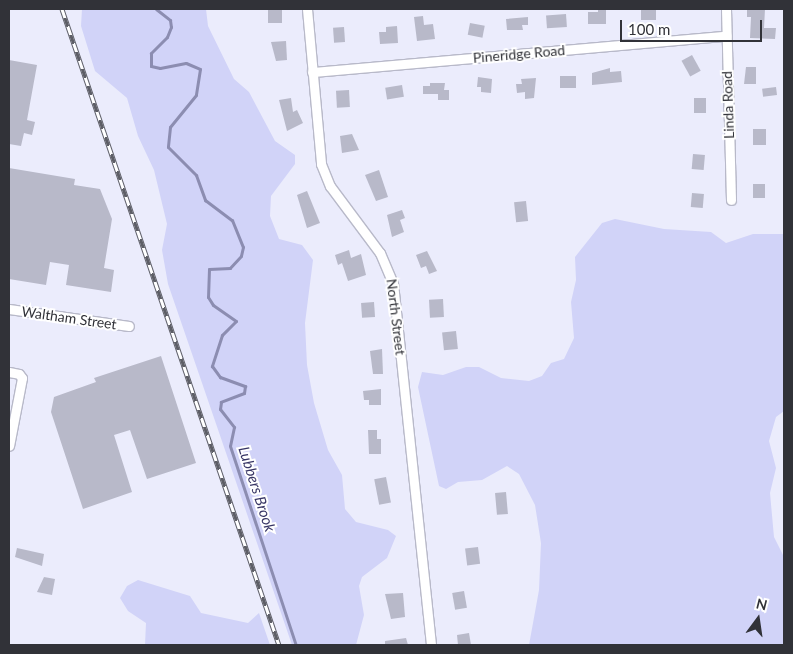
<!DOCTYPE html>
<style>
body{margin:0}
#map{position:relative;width:793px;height:654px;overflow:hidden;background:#ebecfc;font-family:Lato,sans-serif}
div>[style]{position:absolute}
.green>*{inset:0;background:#d1d3f8}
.stream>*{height:3px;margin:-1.5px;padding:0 1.5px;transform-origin:1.5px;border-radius:1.5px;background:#8c8db1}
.building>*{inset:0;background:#b8b9c9;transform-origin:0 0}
.roads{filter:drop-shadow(1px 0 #b8b9c9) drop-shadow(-1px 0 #b8b9c9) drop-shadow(0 1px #b8b9c9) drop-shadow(0 -1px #b8b9c9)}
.street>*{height:9px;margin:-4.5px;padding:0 4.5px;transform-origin:4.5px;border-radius:4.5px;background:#fff}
.rail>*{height:5px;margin-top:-2.5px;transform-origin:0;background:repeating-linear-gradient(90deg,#fff 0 9px,#5d5e66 0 18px);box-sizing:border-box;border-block:1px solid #5d5e66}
span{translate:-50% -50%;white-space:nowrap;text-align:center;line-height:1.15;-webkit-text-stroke:4px #fff;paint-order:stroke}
.street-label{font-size:14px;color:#313238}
.water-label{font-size:15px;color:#373565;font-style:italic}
.frame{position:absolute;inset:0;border:10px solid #313238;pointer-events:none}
.north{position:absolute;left:733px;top:594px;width:50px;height:50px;-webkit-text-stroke:4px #fff;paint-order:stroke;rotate:14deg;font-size:14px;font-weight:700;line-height:20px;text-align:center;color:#313238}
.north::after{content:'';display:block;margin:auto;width:18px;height:22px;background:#313238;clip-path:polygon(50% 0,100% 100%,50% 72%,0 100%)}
.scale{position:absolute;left:620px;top:20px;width:142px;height:22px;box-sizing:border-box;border:2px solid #313238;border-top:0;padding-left:6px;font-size:15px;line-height:18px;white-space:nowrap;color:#313238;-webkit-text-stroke:4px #fff;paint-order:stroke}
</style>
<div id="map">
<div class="green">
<div style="clip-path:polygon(82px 9px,206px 9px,208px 26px,234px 79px,249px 92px,275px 141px,295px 155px,295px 164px,271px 196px,270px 216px,279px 239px,302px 245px,313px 260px,305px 323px,307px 365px,314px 403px,328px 450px,342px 475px,345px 509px,356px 522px,388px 530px,396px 536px,387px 558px,362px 577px,359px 586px,364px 615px,356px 645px,292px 645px,168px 284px,162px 250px,167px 224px,154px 170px,138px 136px,127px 98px,95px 71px,81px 26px)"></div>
<div style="clip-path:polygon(615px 219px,664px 229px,711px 232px,726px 243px,753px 234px,784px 234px,784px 411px,776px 417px,769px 441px,776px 468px,770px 493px,774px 537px,784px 557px,784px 645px,529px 645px,539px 590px,541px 543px,535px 505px,519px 474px,507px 466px,482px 480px,458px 482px,446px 489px,439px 486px,418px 387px,422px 372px,443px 375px,466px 367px,479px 367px,501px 378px,529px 381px,542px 376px,551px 363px,564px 359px,574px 338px,571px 302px,576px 280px,575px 257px,602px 223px)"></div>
<div style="clip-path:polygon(138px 580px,190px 596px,201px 613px,248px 623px,259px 613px,270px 645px,145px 645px,146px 623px,128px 611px,120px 598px,127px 586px)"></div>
</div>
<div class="stream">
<div style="left:156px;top:9px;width:18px;rotate:38deg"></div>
<div style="left:170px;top:20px;width:7px;rotate:82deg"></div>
<div style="left:171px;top:27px;width:11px;rotate:112deg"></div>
<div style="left:167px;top:37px;width:23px;rotate:135deg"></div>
<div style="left:151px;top:53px;width:13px;rotate:90deg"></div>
<div style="left:151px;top:66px;width:9px;rotate:13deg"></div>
<div style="left:160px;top:68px;width:26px;rotate:-11deg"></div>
<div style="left:186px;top:63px;width:15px;rotate:23deg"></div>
<div style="left:200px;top:69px;width:26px;rotate:99deg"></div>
<div style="left:196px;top:95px;width:41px;rotate:129.1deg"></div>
<div style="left:170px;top:127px;width:20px;rotate:96deg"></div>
<div style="left:168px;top:147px;width:40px;rotate:45deg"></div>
<div style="left:196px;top:175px;width:27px;rotate:70deg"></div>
<div style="left:205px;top:200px;width:34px;rotate:37deg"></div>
<div style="left:232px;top:220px;width:29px;rotate:68deg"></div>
<div style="left:243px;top:247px;width:9px;rotate:103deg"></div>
<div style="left:241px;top:256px;width:16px;rotate:133deg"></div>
<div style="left:230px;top:268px;width:21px;rotate:177deg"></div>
<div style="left:209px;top:269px;width:28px;rotate:92deg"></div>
<div style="left:208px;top:297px;width:9px;rotate:58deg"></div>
<div style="left:213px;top:305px;width:28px;rotate:35deg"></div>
<div style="left:236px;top:321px;width:20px;rotate:135deg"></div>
<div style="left:222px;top:335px;width:33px;rotate:108deg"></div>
<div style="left:212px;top:366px;width:14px;rotate:54deg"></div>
<div style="left:220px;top:377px;width:27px;rotate:20deg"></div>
<div style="left:245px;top:386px;width:7px;rotate:98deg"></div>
<div style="left:244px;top:393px;width:25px;rotate:159deg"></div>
<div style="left:221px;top:402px;width:7px;rotate:98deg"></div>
<div style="left:220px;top:409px;width:23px;rotate:52deg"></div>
<div style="left:234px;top:427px;width:19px;rotate:102deg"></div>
<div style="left:230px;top:446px;width:210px;rotate:71.7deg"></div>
</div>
<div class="building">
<div style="left:268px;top:9px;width:14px;height:14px"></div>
<div style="clip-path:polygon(598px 9px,606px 10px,606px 24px,588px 24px,588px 12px,598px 12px)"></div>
<div style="left:641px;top:9px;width:15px;height:11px"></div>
<div style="clip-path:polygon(747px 9px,765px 9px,764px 28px,776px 28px,775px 39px,750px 38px,751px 17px,747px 17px)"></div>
<div style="left:566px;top:14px;width:13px;height:20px;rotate:86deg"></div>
<div style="clip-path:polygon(423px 16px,424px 25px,433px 24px,435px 39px,417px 41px,414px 17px)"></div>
<div style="clip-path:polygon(528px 17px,528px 25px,522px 25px,523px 30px,507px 30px,506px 19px)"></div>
<div style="left:470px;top:23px;width:15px;height:12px;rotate:11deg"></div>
<div style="clip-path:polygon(397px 26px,398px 43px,380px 44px,379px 32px,386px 32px,386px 27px)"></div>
<div style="left:344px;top:27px;width:15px;height:11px;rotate:86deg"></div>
<div style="clip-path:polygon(286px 41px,287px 60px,276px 61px,271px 42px)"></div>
<div style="left:692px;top:55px;width:18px;height:12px;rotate:61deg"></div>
<div style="clip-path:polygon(9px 60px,37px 65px,27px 120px,35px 122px,32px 135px,24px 133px,21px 146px,9px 144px)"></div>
<div style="clip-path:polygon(746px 67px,756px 67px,756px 84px,744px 84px)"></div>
<div style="clip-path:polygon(610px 68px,610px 72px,621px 71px,622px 82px,592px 85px,592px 73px)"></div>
<div style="left:560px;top:76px;width:16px;height:12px"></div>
<div style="clip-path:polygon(478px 77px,492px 79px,491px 93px,481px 92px,481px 87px,477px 87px)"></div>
<div style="clip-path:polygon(536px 78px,534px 98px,525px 99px,525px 92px,517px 93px,516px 84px,522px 84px,521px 79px)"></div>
<div style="clip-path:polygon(430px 83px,445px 83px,444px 90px,449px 90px,449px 100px,438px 100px,438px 94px,423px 94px,423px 86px,430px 86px)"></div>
<div style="left:402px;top:85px;width:12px;height:17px;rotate:81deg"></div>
<div style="left:776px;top:87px;width:8px;height:14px;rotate:83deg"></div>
<div style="left:349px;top:90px;width:17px;height:13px;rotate:87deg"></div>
<div style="clip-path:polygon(291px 98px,293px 112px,297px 110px,303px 123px,287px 131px,279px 100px)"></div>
<div style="left:694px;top:98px;width:12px;height:15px"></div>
<div style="left:753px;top:129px;width:13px;height:16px"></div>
<div style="clip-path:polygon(352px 134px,359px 150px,342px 153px,340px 136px)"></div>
<div style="left:693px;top:154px;width:12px;height:15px;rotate:5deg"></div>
<div style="clip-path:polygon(9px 168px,75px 179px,74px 185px,100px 189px,112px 219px,104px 268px,114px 270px,111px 292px,66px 285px,69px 265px,50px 262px,46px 285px,9px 279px)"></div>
<div style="clip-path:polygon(379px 170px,388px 197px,376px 201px,365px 175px)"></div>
<div style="left:753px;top:184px;width:12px;height:14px"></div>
<div style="clip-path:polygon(307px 191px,320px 223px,307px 228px,297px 195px)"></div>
<div style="left:692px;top:193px;width:12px;height:14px;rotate:5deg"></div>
<div style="left:526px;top:201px;width:20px;height:12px;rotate:84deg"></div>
<div style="clip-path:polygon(402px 210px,405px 218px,400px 220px,404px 232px,392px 237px,387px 215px)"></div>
<div style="clip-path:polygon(349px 250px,351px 258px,361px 254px,366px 275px,348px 281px,342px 263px,338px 265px,335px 255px)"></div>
<div style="clip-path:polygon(427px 251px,437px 271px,429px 274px,426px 266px,421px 268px,416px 255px)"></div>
<div style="left:443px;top:299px;width:18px;height:14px;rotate:87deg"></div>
<div style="left:374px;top:302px;width:15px;height:13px;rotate:86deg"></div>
<div style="left:456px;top:331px;width:18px;height:14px;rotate:84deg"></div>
<div style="clip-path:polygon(382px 349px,383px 374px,373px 374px,370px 351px)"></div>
<div style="clip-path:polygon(161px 356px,196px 463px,147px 479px,130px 430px,114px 435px,132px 492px,83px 509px,51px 412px,54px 397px,96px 382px,94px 378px)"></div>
<div style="clip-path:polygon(381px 389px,381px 405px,369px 405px,369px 400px,364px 400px,363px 391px)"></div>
<div style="clip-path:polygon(368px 430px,377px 430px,377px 439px,381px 439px,381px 454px,369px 454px)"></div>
<div style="left:386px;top:477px;width:26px;height:12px;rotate:79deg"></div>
<div style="left:506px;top:492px;width:22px;height:11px;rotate:85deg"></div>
<div style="left:478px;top:547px;width:17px;height:13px;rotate:83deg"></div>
<div style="clip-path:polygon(17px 548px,44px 554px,42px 566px,15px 557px)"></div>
<div style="clip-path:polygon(44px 577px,55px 579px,52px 595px,37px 592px)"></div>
<div style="left:464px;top:591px;width:17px;height:12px;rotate:80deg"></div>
<div style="clip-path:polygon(403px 593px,405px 617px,391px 619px,385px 594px)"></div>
<div style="clip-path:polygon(469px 633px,471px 645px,458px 645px,457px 635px)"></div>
<div style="clip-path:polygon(406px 638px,408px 645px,385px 645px,385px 641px)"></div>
</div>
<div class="roads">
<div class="street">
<div style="left:307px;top:9px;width:156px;rotate:84.8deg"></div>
<div style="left:321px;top:164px;width:24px;rotate:68deg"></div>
<div style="left:330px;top:186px;width:84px;rotate:53.3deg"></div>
<div style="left:380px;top:253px;width:33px;rotate:67deg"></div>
<div style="left:393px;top:283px;width:364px;rotate:84deg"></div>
<div style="left:726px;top:9px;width:191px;rotate:88.5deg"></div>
<div style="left:312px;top:72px;width:416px;rotate:-5deg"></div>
<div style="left:9px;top:309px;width:121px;rotate:8.1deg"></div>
<div style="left:9px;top:372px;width:10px;rotate:11deg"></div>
<div style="left:19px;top:374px;width:5px;rotate:53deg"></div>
<div style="left:22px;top:378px;width:69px;rotate:100.8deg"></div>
</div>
</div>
<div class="rail">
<div style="left:62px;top:9px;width:672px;rotate:71.16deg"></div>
</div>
<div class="street-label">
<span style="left:519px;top:54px;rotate:-5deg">Pineridge Road</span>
<span style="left:728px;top:105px;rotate:-92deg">Linda Road</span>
<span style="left:396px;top:317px;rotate:83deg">North Street</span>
<span style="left:69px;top:318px;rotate:8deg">Waltham Street</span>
</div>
<div class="water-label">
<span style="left:257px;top:489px;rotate:72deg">Lubbers Brook</span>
</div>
<div class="frame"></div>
<div class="north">N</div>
<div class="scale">100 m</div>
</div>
